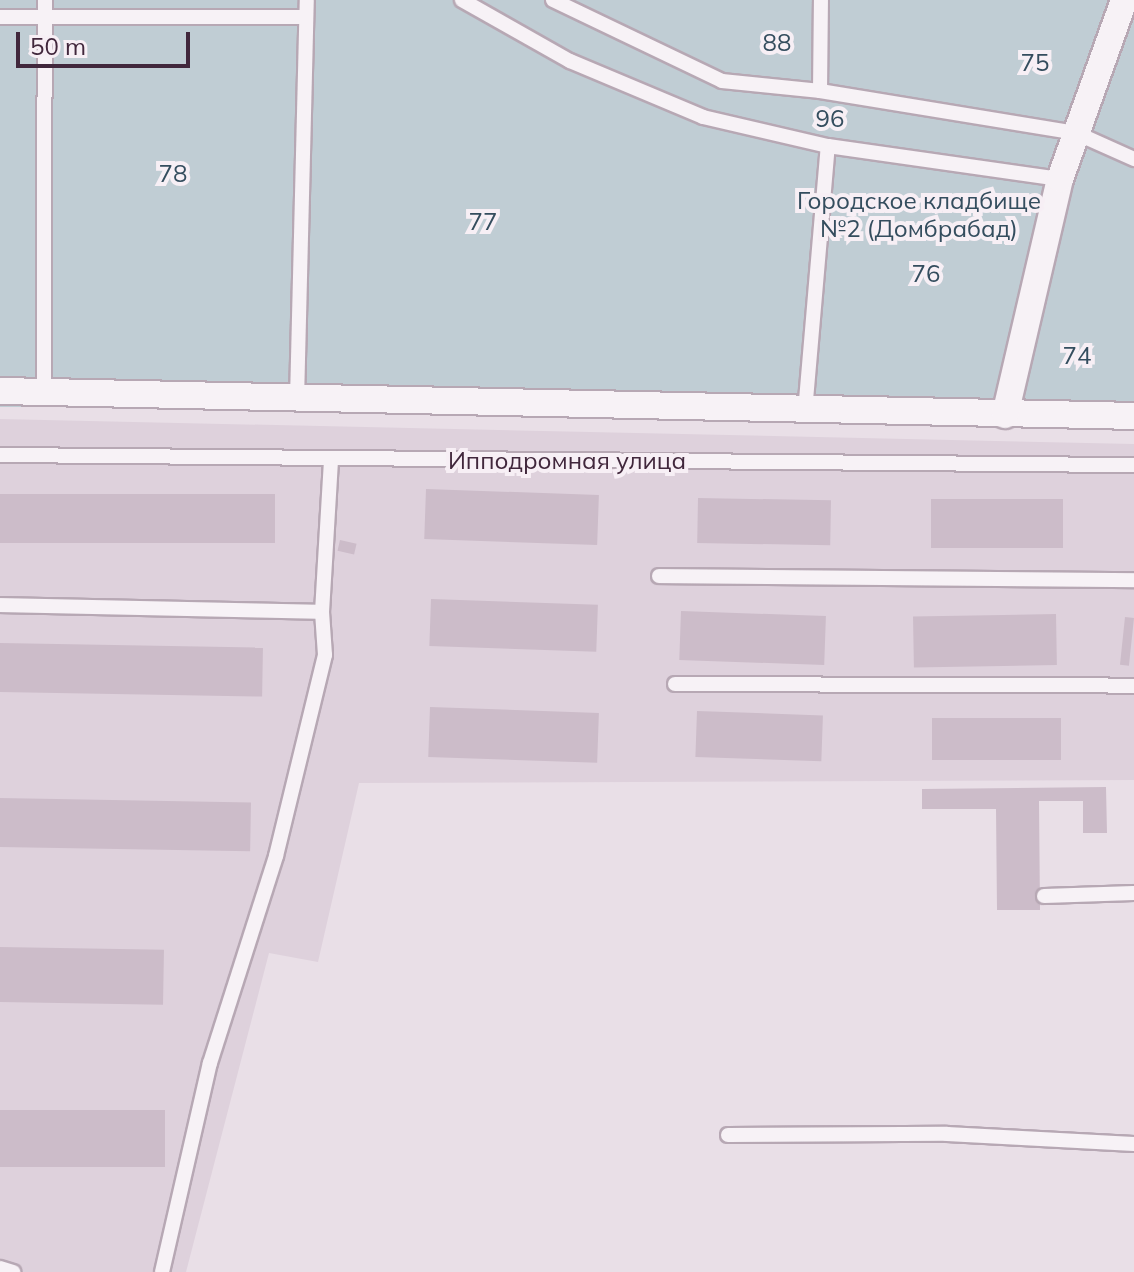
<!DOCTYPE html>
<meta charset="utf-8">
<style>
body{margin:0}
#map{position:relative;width:1134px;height:1272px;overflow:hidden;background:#e9dfe7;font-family:Mulish,sans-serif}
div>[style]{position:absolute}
.built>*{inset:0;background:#ded1dc}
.green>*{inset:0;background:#c0cdd4;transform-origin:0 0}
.building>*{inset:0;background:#ccbcc9;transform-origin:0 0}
.roads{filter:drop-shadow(2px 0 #b7a8b4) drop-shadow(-2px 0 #b7a8b4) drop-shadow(0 2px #b7a8b4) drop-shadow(0 -2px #b7a8b4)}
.lane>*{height:14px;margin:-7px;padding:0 7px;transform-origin:7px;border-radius:7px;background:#f7f2f6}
.street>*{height:26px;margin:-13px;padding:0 13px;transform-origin:13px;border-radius:13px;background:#f7f2f6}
span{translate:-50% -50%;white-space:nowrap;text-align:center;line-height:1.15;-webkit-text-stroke:8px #f7eff5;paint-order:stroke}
.park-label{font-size:24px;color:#344d5e}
.street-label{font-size:24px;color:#41273c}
.scale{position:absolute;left:16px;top:32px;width:174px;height:36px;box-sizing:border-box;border:4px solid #41273c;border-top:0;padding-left:10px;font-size:24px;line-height:28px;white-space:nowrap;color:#41273c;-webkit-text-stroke:6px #f7eff5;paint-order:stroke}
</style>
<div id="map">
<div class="built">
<div style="clip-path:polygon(0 419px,1134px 444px,1134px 780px,359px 783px,318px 962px,269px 953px,186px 1272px,0 1272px)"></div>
</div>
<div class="green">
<div style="left:0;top:0;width:1134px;height:407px"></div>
</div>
<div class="building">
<div style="left:426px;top:489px;width:173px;height:50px;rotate:2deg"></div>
<div style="left:0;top:494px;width:275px;height:49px"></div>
<div style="left:698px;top:498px;width:133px;height:45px;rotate:1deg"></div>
<div style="left:931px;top:499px;width:132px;height:49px"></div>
<div style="left:340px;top:540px;width:17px;height:11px;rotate:13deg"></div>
<div style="left:431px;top:599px;width:167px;height:47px;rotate:2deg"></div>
<div style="left:681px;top:611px;width:145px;height:49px;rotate:2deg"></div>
<div style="left:1056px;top:614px;width:51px;height:143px;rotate:89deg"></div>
<div style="left:1125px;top:617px;width:9px;height:48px;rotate:6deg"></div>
<div style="left:0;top:643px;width:263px;height:49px;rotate:1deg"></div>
<div style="left:430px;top:707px;width:169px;height:50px;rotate:2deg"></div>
<div style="left:697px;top:711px;width:126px;height:46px;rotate:2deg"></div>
<div style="left:932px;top:718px;width:129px;height:42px"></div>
<div style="clip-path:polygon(1106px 787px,1107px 833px,1083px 833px,1083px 801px,1039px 801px,1040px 910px,997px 910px,996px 809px,922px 809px,922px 789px)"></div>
<div style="left:0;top:798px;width:251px;height:49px;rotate:1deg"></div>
<div style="left:0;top:947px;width:164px;height:55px;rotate:1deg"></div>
<div style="left:0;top:1110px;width:165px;height:57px"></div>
</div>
<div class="roads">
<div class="lane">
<div style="left:462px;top:0;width:124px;rotate:29.5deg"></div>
<div style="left:570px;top:61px;width:144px;rotate:22.8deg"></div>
<div style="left:703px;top:117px;width:128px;rotate:13.1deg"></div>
<div style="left:828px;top:146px;width:234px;rotate:8.1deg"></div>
<div style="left:553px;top:0;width:187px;rotate:25.6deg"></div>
<div style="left:722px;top:81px;width:99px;rotate:5.8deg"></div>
<div style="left:820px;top:91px;width:259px;rotate:9.3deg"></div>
<div style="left:1076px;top:133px;width:64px;rotate:24.1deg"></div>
<div style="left:0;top:17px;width:306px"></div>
<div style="left:820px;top:91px;width:91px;rotate:-89.4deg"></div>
<div style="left:44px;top:393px;width:393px;rotate:-89.9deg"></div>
<div style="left:297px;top:400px;width:400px;rotate:-88.6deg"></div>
<div style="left:805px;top:412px;width:267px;rotate:-85.1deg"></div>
<div style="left:0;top:455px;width:1134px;rotate:0.51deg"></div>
<div style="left:659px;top:576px;width:475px;rotate:0.5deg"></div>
<div style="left:0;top:605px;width:322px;rotate:1.2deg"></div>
<div style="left:675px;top:684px;width:459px;rotate:0.2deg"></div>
<div style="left:1044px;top:896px;width:90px;rotate:-1.9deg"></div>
<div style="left:728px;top:1135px;width:219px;rotate:-0.3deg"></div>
<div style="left:947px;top:1134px;width:187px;rotate:3.1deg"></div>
<div style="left:0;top:1268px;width:14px;rotate:17deg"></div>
<div style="left:162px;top:1272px;width:214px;rotate:-77.1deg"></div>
<div style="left:210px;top:1063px;width:217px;rotate:-72.3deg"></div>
<div style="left:276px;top:856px;width:207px;rotate:-76.3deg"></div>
<div style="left:325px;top:655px;width:43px;rotate:-94deg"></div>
<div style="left:322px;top:612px;width:153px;rotate:-86.6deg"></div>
</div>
<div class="street">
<div style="left:0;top:391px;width:1134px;rotate:1.26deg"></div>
<div style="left:1005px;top:415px;width:242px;rotate:-76.9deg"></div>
<div style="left:1060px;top:179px;width:190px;rotate:-70.3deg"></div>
</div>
</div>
<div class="park-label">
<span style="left:777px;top:43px">88</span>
<span style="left:1035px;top:63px">75</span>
<span style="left:830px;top:119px">96</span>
<span style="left:173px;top:174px">78</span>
<span style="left:919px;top:215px">Городское кладбище<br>№2 (Домбрабад)</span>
<span style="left:483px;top:222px">77</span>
<span style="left:926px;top:274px">76</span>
<span style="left:1077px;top:356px">74</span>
</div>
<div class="street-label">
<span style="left:567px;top:461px">Ипподромная улица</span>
</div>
<div class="scale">50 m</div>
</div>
